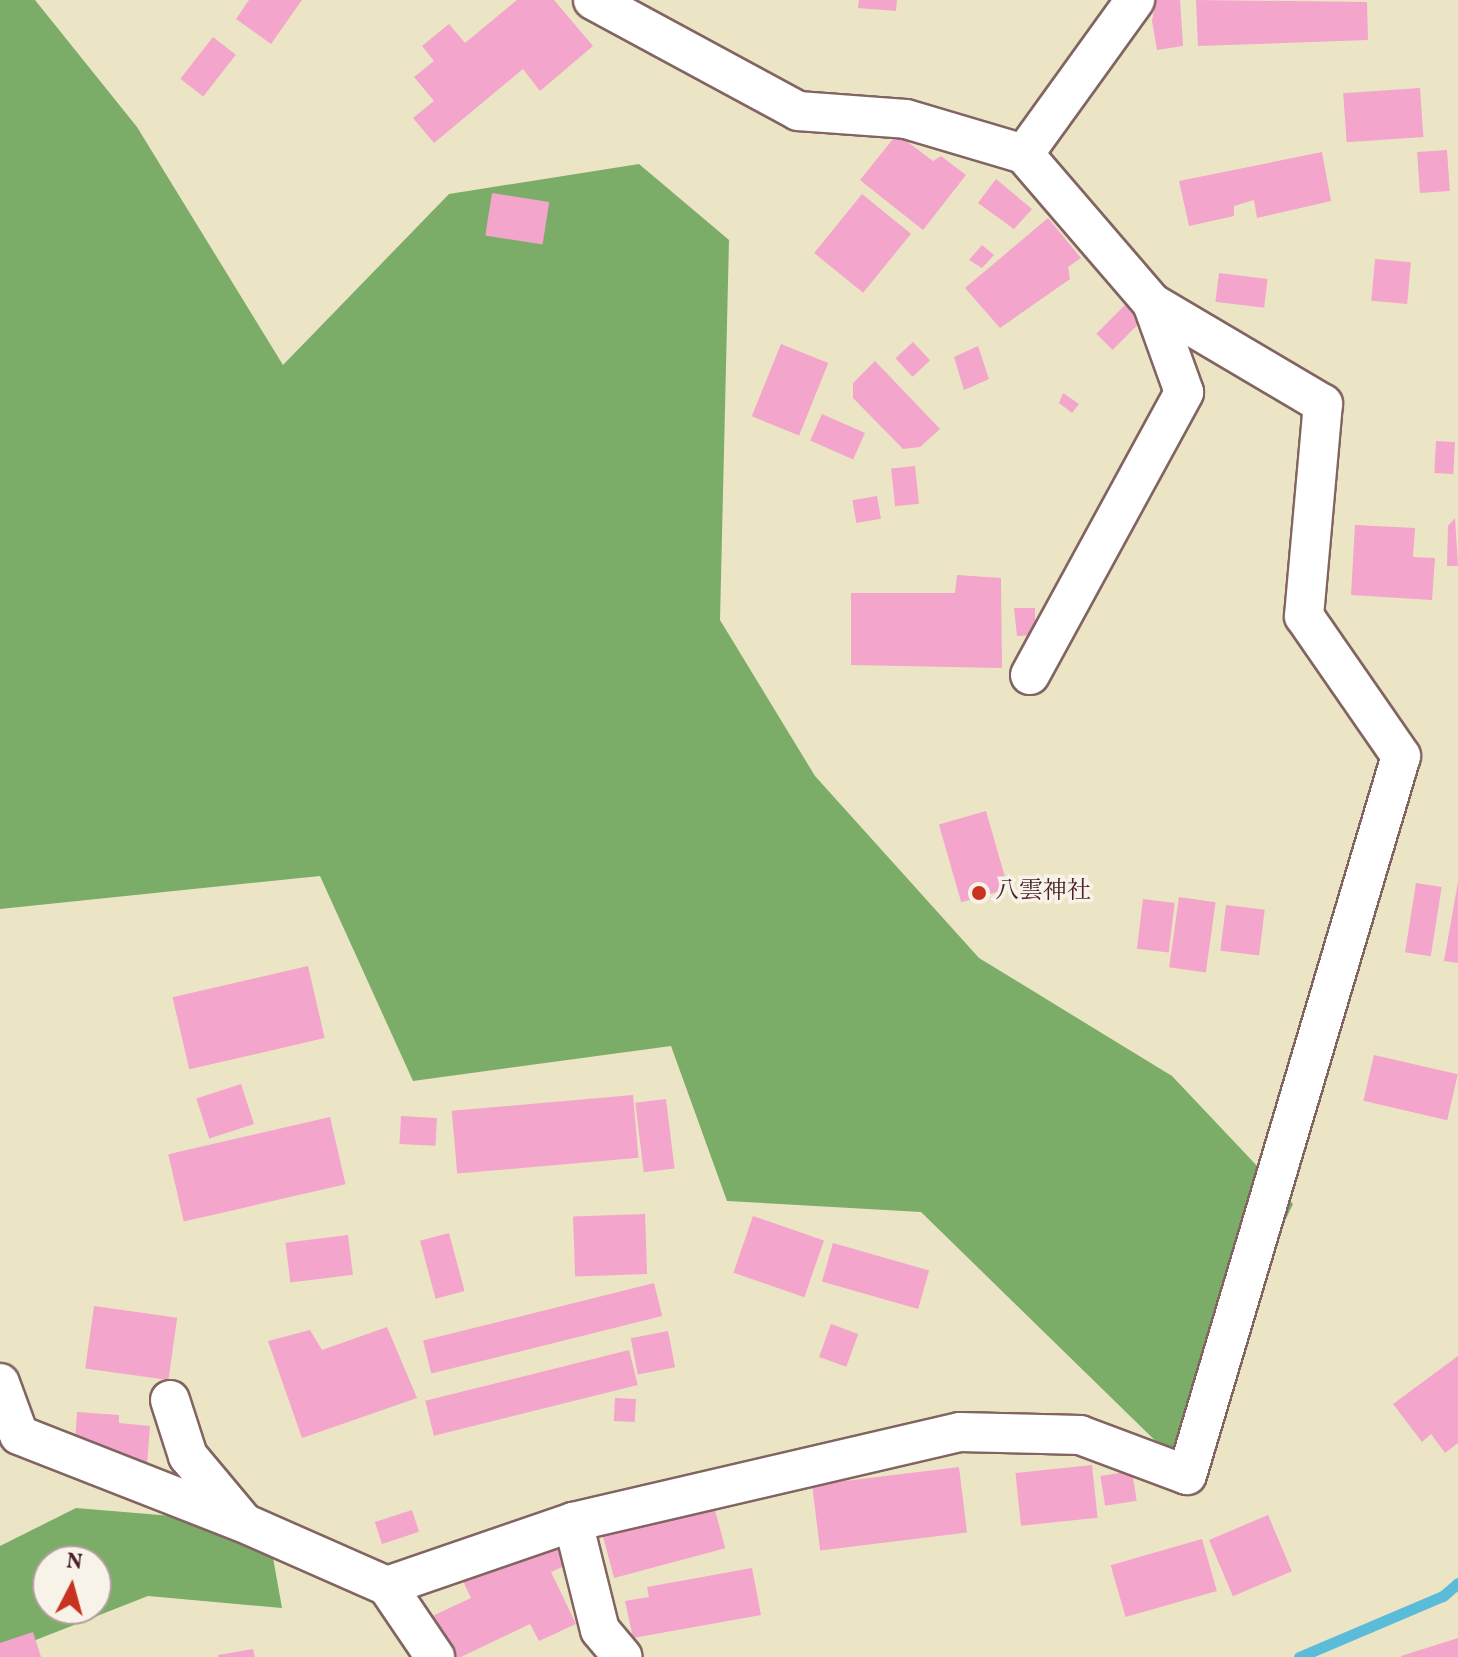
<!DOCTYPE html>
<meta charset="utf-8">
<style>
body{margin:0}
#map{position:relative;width:1458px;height:1657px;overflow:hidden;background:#ebe5c6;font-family:Vollkorn,"Noto Serif JP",serif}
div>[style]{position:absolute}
.forest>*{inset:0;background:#7bad68}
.stream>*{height:11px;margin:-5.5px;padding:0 5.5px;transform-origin:5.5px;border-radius:5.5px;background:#5abcd9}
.building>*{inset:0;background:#f3a5cb;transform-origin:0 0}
.roads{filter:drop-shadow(2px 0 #826461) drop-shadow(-2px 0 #826461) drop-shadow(0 2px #826461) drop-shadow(0 -2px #826461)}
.minor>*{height:38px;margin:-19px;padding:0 19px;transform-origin:19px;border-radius:19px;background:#fff}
.dots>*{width:22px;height:22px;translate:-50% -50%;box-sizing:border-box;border:4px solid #f7f3e8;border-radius:50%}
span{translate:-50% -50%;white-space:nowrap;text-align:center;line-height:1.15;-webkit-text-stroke:7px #f7f3e8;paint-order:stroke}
.poi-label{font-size:24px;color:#4a1f2b}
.left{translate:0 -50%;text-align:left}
.north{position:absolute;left:32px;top:1545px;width:80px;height:80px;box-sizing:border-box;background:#f7f3e8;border:2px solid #b29e9c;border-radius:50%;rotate:6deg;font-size:22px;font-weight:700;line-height:32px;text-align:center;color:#4a1f2b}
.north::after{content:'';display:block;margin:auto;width:28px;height:36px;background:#c8321e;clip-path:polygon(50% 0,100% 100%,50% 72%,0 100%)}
</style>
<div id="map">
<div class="forest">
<div style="clip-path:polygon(0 0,35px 0,137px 127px,283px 365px,449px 194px,639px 164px,729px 240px,720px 620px,815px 776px,979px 958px,1172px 1076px,1293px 1204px,1172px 1457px,921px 1212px,727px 1201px,671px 1046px,413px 1081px,320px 876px,0 909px)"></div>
<div style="clip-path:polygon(evenodd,76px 1508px,267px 1524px,282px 1608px,148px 1596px,0 1654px,0 1546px,76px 1508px,48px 1561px,96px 1561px,96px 1609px,48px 1609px,48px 1561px)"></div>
</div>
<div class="stream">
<div style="left:1299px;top:1657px;width:156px;rotate:-23deg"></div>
<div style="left:1443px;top:1596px;width:20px;rotate:-41deg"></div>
</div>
<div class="building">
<div style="clip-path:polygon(249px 0,302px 0,271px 44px,236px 19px)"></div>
<div style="clip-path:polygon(517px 0,554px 0,593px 46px,540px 91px,523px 69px,434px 143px,413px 118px,434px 101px,414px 77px,434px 61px,422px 46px,449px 24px,465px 43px)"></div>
<div style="clip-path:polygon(859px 0,897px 0,896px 11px,858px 8px)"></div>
<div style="clip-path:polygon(1156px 0,1180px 0,1183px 46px,1157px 50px,1152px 21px)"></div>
<div style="clip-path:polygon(1196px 0,1367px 2px,1368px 40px,1198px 46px)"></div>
<div style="left:213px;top:37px;width:29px;height:53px;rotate:38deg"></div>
<div style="left:1420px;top:88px;width:49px;height:77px;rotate:86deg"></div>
<div style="clip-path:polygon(897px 134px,933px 161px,941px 156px,966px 175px,923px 230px,860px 180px)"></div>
<div style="left:1447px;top:150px;width:41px;height:30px;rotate:86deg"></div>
<div style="clip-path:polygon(1322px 152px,1331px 201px,1257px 218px,1254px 200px,1234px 206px,1234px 216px,1189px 226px,1179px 181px)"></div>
<div style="clip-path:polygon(996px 179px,1032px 209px,1014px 229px,978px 203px)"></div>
<div style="left:492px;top:193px;width:58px;height:43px;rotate:9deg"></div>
<div style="left:862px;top:194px;width:63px;height:76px;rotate:39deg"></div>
<div style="clip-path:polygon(1048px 218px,1081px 258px,1068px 267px,1070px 279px,1000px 328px,965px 288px)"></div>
<div style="clip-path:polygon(982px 245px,994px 255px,982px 268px,969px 260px)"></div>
<div style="left:1375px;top:259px;width:36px;height:42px;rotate:5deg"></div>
<div style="left:1219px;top:273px;width:49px;height:29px;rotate:7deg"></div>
<div style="left:1126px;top:304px;width:23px;height:42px;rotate:45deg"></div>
<div style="left:913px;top:342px;width:25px;height:24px;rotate:47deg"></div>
<div style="left:781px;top:344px;width:51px;height:78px;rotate:22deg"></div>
<div style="clip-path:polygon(978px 346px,989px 379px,964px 390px,954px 357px)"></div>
<div style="clip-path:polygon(875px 361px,940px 429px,920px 447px,903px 449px,853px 398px,853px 383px)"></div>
<div style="clip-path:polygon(1063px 393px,1079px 404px,1072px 413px,1059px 403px)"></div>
<div style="left:822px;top:414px;width:47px;height:29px;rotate:24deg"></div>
<div style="left:1436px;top:441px;width:19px;height:32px;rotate:3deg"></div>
<div style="left:915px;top:466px;width:38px;height:24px;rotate:84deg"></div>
<div style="left:877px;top:496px;width:23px;height:25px;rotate:80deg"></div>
<div style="clip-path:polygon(1455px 518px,1458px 566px,1447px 566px,1448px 526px)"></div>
<div style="clip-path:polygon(1355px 525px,1415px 528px,1413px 557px,1435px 558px,1432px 600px,1351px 595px)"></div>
<div style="clip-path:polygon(957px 575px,1001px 578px,1002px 668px,851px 665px,851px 593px,955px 593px)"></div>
<div style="clip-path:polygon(1014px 608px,1035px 608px,1035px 635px,1017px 636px)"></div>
<div style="left:986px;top:811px;width:81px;height:49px;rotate:74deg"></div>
<div style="clip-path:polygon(1458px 882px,1458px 963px,1444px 961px)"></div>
<div style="left:1416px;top:883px;width:26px;height:70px;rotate:9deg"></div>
<div style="left:1179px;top:897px;width:37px;height:71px;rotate:8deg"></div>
<div style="left:1143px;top:899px;width:32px;height:50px;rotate:7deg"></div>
<div style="left:1226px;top:905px;width:39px;height:46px;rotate:7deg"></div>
<div style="left:308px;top:966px;width:74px;height:139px;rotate:77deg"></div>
<div style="left:1374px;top:1055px;width:86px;height:47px;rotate:13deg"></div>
<div style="left:241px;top:1084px;width:42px;height:47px;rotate:72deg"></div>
<div style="left:633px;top:1095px;width:63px;height:182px;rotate:85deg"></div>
<div style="left:666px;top:1099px;width:70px;height:31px;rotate:83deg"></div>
<div style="left:401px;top:1116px;width:36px;height:28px;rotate:3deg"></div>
<div style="left:330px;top:1117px;width:69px;height:166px;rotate:77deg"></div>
<div style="left:645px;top:1214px;width:60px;height:72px;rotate:88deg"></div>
<div style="left:753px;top:1216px;width:75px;height:60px;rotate:19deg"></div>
<div style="left:449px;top:1233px;width:60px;height:30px;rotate:75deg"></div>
<div style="left:348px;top:1235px;width:40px;height:63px;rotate:83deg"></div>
<div style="left:833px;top:1243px;width:100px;height:40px;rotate:16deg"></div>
<div style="left:654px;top:1283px;width:34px;height:238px;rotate:76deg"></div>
<div style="left:94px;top:1306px;width:84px;height:63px;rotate:8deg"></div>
<div style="left:831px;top:1324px;width:29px;height:35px;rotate:20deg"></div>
<div style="clip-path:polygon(387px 1327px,417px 1398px,302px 1438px,268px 1341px,310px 1330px,322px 1350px)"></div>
<div style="left:668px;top:1331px;width:37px;height:38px;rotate:79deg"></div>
<div style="left:629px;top:1350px;width:36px;height:210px;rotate:76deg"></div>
<div style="clip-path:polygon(1458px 1356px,1458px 1443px,1445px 1453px,1431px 1434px,1422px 1442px,1393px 1404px)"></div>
<div style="left:615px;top:1398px;width:21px;height:23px;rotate:3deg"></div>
<div style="clip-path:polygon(77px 1412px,119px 1415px,119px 1423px,150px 1426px,146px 1478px,73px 1473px)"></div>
<div style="left:1092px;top:1465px;width:53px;height:77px;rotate:84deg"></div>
<div style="left:959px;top:1467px;width:66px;height:148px;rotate:83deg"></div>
<div style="left:1132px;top:1471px;width:30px;height:32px;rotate:81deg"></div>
<div style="left:712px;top:1499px;width:51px;height:115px;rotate:75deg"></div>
<div style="left:412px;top:1510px;width:23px;height:39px;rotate:72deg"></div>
<div style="left:1268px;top:1515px;width:61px;height:64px;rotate:67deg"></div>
<div style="clip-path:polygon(554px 1533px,569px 1564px,551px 1572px,576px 1624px,539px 1641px,530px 1624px,461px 1657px,446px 1657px,428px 1618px,471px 1598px,461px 1577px)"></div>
<div style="left:1202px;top:1539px;width:54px;height:95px;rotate:74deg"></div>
<div style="clip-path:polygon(752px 1568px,761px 1615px,633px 1638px,625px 1601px,649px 1597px,647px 1587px)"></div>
<div style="clip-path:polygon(33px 1632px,41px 1657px,0 1657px,0 1643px)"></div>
<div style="clip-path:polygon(1458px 1638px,1458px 1657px,1401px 1657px,1401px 1656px)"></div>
<div style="clip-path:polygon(253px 1649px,255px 1657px,218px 1657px,218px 1655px)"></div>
</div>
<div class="roads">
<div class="minor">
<div style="left:593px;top:0;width:233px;rotate:28.4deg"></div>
<div style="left:798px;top:111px;width:108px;rotate:4.2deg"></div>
<div style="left:906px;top:119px;width:123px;rotate:16.5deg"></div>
<div style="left:1024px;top:154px;width:190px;rotate:-54.2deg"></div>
<div style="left:1030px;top:675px;width:322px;rotate:-61.4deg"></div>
<div style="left:1184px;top:392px;width:95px;rotate:-109.8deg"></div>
<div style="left:0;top:1383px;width:55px;rotate:69.9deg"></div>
<div style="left:19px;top:1435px;width:238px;rotate:21.4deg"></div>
<div style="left:170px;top:1400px;width:59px;rotate:72.2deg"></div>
<div style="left:188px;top:1456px;width:87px;rotate:50.1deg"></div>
<div style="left:244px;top:1523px;width:156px;rotate:23.8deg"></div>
<div style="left:387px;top:1586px;width:86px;rotate:55.9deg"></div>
<div style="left:573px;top:1522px;width:397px;rotate:-13.1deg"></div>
<div style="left:960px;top:1432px;width:120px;rotate:1.4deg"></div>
<div style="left:1080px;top:1435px;width:114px;rotate:20.5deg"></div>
<div style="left:1187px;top:1475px;width:750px;rotate:-73.43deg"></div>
<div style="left:1401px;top:756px;width:170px;rotate:-124.7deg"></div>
<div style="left:1304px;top:616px;width:213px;rotate:-84.9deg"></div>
<div style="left:1323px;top:404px;width:199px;rotate:-149.4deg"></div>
<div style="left:1152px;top:303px;width:196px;rotate:-130.7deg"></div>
<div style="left:387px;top:1586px;width:197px;rotate:-19deg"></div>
<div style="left:573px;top:1522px;width:111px;rotate:76deg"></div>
<div style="left:600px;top:1630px;width:35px;rotate:50deg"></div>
</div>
</div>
<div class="dots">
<div style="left:979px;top:893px;background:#c8321e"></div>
</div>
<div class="poi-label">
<span class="left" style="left:995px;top:893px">八雲神社</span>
</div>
<div class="north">N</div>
</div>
